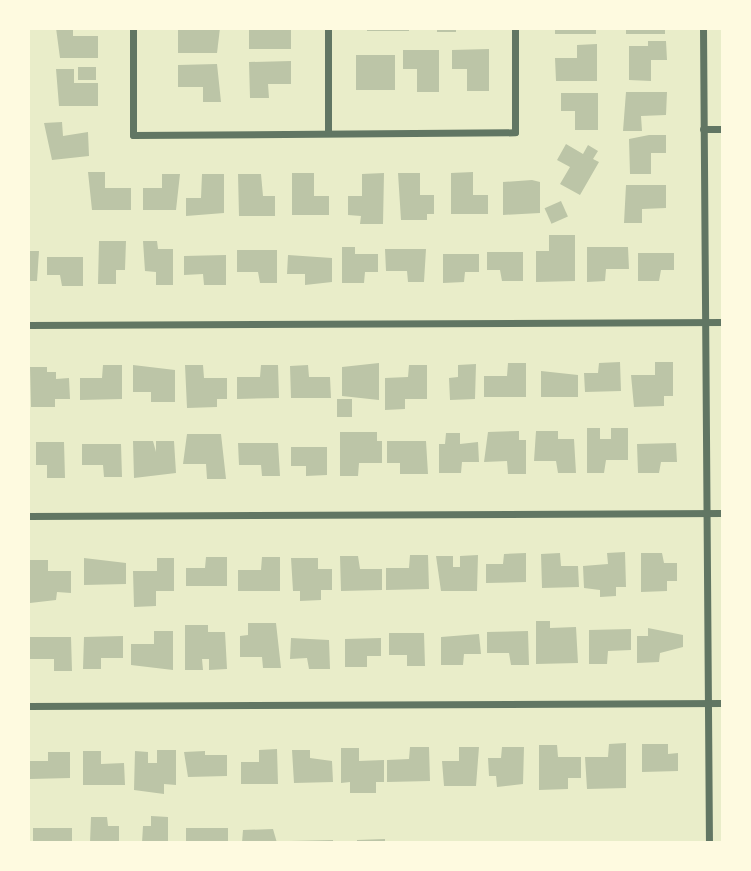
<!DOCTYPE html>
<style>
body{margin:0}
#map{position:relative;width:751px;height:871px;overflow:hidden;background:#e9edc9;font-family:"PT Serif",serif}
div>[style]{position:absolute}
.building>*{inset:0;background:#bcc5a7;transform-origin:0 0}
.minor>*{height:7px;margin:-3.5px;padding:0 3.5px;transform-origin:3.5px;border-radius:3.5px;background:#617663}
span{translate:-50% -50%;white-space:nowrap;text-align:center;line-height:1.15;-webkit-text-stroke:7px #fefae0;paint-order:stroke}
.frame{position:absolute;inset:0;border:30px solid #fefae0;pointer-events:none}
</style>
<div id="map">
<div class="building">
<div style="clip-path:polygon(56px 28px,73px 28px,73px 36px,98px 36px,98px 58px,60px 58px)"></div>
<div style="clip-path:polygon(202px 28px,220px 28px,217px 53px,178px 53px,178px 29px)"></div>
<div style="left:249px;top:28px;width:42px;height:21px"></div>
<div style="left:367px;top:28px;width:42px;height:3px"></div>
<div style="left:437px;top:28px;width:19px;height:4px"></div>
<div style="left:555px;top:28px;width:41px;height:6px"></div>
<div style="left:626px;top:28px;width:39px;height:6px"></div>
<div style="clip-path:polygon(648px 41px,666px 41px,667px 60px,651px 60px,651px 81px,629px 80px,629px 46px,648px 46px)"></div>
<div style="clip-path:polygon(597px 44px,597px 81px,556px 81px,555px 58px,577px 58px,577px 45px)"></div>
<div style="clip-path:polygon(489px 49px,489px 91px,467px 91px,467px 69px,452px 69px,452px 50px)"></div>
<div style="clip-path:polygon(403px 50px,439px 50px,439px 92px,417px 92px,417px 69px,403px 69px)"></div>
<div style="left:356px;top:55px;width:39px;height:35px"></div>
<div style="clip-path:polygon(291px 61px,291px 84px,268px 84px,269px 98px,250px 98px,249px 62px)"></div>
<div style="clip-path:polygon(217px 64px,221px 102px,203px 102px,203px 87px,178px 87px,178px 65px)"></div>
<div style="left:78px;top:67px;width:18px;height:13px"></div>
<div style="clip-path:polygon(56px 69px,74px 69px,74px 83px,98px 83px,98px 106px,59px 106px)"></div>
<div style="clip-path:polygon(626px 92px,667px 92px,666px 115px,641px 116px,642px 131px,623px 131px)"></div>
<div style="clip-path:polygon(561px 93px,598px 93px,598px 130px,575px 130px,575px 111px,561px 111px)"></div>
<div style="clip-path:polygon(62px 122px,63px 136px,88px 132px,89px 156px,52px 160px,44px 123px)"></div>
<div style="clip-path:polygon(649px 135px,666px 135px,666px 153px,651px 153px,651px 174px,630px 174px,629px 139px)"></div>
<div style="clip-path:polygon(566px 144px,583px 154px,588px 145px,598px 151px,593px 159px,599px 162px,580px 195px,560px 184px,570px 167px,557px 160px)"></div>
<div style="clip-path:polygon(88px 172px,105px 172px,105px 188px,131px 188px,131px 210px,92px 210px)"></div>
<div style="clip-path:polygon(473px 172px,473px 195px,488px 195px,488px 214px,451px 214px,451px 173px)"></div>
<div style="clip-path:polygon(292px 173px,314px 173px,314px 196px,329px 196px,329px 215px,292px 215px)"></div>
<div style="clip-path:polygon(384px 173px,383px 224px,360px 224px,361px 216px,348px 215px,348px 196px,362px 196px,362px 174px)"></div>
<div style="clip-path:polygon(398px 173px,420px 173px,420px 195px,434px 195px,434px 214px,427px 214px,427px 220px,401px 220px)"></div>
<div style="clip-path:polygon(162px 174px,180px 174px,176px 210px,143px 210px,143px 188px,162px 188px)"></div>
<div style="clip-path:polygon(202px 174px,224px 174px,224px 213px,186px 216px,186px 198px,201px 198px)"></div>
<div style="clip-path:polygon(238px 174px,261px 174px,263px 196px,275px 196px,275px 216px,239px 216px)"></div>
<div style="clip-path:polygon(532px 180px,540px 182px,540px 213px,503px 215px,503px 182px)"></div>
<div style="clip-path:polygon(626px 185px,666px 185px,666px 208px,642px 209px,642px 223px,624px 223px)"></div>
<div style="left:561px;top:201px;width:17px;height:18px;rotate:66deg"></div>
<div style="clip-path:polygon(549px 235px,575px 235px,575px 281px,536px 282px,536px 251px,549px 251px)"></div>
<div style="clip-path:polygon(99px 241px,126px 241px,125px 270px,116px 270px,116px 284px,98px 284px)"></div>
<div style="clip-path:polygon(143px 241px,157px 241px,158px 249px,173px 249px,173px 285px,156px 285px,156px 272px,145px 271px)"></div>
<div style="clip-path:polygon(342px 247px,355px 247px,355px 254px,378px 254px,378px 272px,365px 272px,364px 283px,342px 283px)"></div>
<div style="clip-path:polygon(587px 247px,628px 247px,629px 269px,606px 269px,605px 281px,587px 282px)"></div>
<div style="clip-path:polygon(385px 249px,426px 249px,424px 282px,408px 282px,407px 271px,386px 271px)"></div>
<div style="clip-path:polygon(237px 250px,277px 250px,277px 283px,260px 283px,258px 272px,237px 272px)"></div>
<div style="clip-path:polygon(28px 251px,39px 251px,37px 281px,28px 281px)"></div>
<div style="clip-path:polygon(487px 252px,523px 252px,523px 281px,502px 281px,500px 270px,487px 270px)"></div>
<div style="clip-path:polygon(638px 253px,674px 253px,674px 270px,661px 270px,659px 281px,638px 281px)"></div>
<div style="clip-path:polygon(443px 254px,479px 254px,479px 272px,465px 272px,464px 282px,443px 283px)"></div>
<div style="clip-path:polygon(226px 255px,226px 285px,204px 285px,203px 274px,184px 275px,184px 256px)"></div>
<div style="clip-path:polygon(288px 255px,332px 258px,332px 282px,305px 285px,305px 274px,287px 274px)"></div>
<div style="clip-path:polygon(47px 257px,83px 257px,83px 286px,62px 286px,60px 275px,47px 275px)"></div>
<div style="clip-path:polygon(620px 362px,621px 391px,585px 392px,584px 373px,598px 373px,599px 363px)"></div>
<div style="clip-path:polygon(655px 362px,673px 362px,673px 396px,664px 396px,664px 406px,634px 407px,631px 375px,655px 375px)"></div>
<div style="clip-path:polygon(379px 363px,379px 400px,342px 396px,342px 367px)"></div>
<div style="clip-path:polygon(508px 363px,526px 363px,526px 397px,484px 397px,484px 376px,507px 376px)"></div>
<div style="clip-path:polygon(476px 364px,475px 399px,450px 400px,449px 378px,458px 377px,458px 365px)"></div>
<div style="clip-path:polygon(103px 365px,122px 365px,122px 399px,80px 400px,80px 378px,102px 378px)"></div>
<div style="clip-path:polygon(133px 365px,175px 370px,175px 402px,151px 402px,151px 392px,133px 392px)"></div>
<div style="clip-path:polygon(185px 365px,203px 365px,204px 378px,227px 378px,227px 399px,217px 399px,217px 407px,187px 408px)"></div>
<div style="clip-path:polygon(261px 365px,278px 365px,279px 398px,237px 399px,237px 377px,260px 377px)"></div>
<div style="clip-path:polygon(308px 365px,309px 377px,330px 377px,331px 398px,291px 398px,290px 366px)"></div>
<div style="clip-path:polygon(409px 365px,427px 365px,427px 399px,405px 399px,405px 409px,385px 410px,385px 378px,408px 377px)"></div>
<div style="clip-path:polygon(30px 367px,47px 367px,47px 372px,56px 372px,56px 379px,69px 378px,70px 399px,55px 399px,55px 407px,31px 407px)"></div>
<div style="clip-path:polygon(541px 371px,578px 375px,578px 397px,541px 397px)"></div>
<div style="left:337px;top:399px;width:15px;height:18px"></div>
<div style="clip-path:polygon(587px 428px,600px 428px,600px 439px,611px 439px,611px 428px,628px 428px,628px 460px,606px 460px,604px 473px,587px 473px)"></div>
<div style="clip-path:polygon(519px 431px,519px 440px,526px 440px,526px 474px,508px 474px,507px 461px,484px 462px,488px 432px)"></div>
<div style="clip-path:polygon(536px 431px,558px 431px,558px 439px,574px 439px,576px 473px,558px 473px,556px 461px,534px 461px)"></div>
<div style="clip-path:polygon(340px 432px,377px 432px,377px 441px,382px 441px,382px 463px,359px 463px,358px 476px,340px 476px)"></div>
<div style="clip-path:polygon(446px 433px,460px 433px,460px 444px,478px 442px,479px 462px,462px 462px,461px 473px,439px 473px,439px 444px,445px 444px)"></div>
<div style="clip-path:polygon(187px 434px,221px 434px,226px 479px,207px 479px,206px 464px,183px 464px)"></div>
<div style="clip-path:polygon(133px 441px,153px 441px,156px 452px,156px 441px,174px 441px,176px 473px,134px 478px)"></div>
<div style="clip-path:polygon(387px 441px,426px 441px,428px 474px,400px 474px,400px 463px,387px 463px)"></div>
<div style="clip-path:polygon(36px 442px,64px 442px,65px 478px,47px 478px,47px 465px,36px 465px)"></div>
<div style="clip-path:polygon(238px 443px,278px 443px,280px 476px,262px 476px,261px 465px,239px 465px)"></div>
<div style="clip-path:polygon(676px 443px,677px 462px,661px 462px,659px 473px,638px 473px,637px 444px)"></div>
<div style="clip-path:polygon(82px 444px,121px 444px,122px 477px,104px 477px,103px 465px,82px 465px)"></div>
<div style="clip-path:polygon(291px 447px,327px 447px,327px 475px,306px 476px,306px 466px,291px 466px)"></div>
<div style="clip-path:polygon(625px 552px,626px 587px,616px 587px,616px 596px,600px 597px,600px 590px,584px 588px,583px 566px,608px 564px,607px 553px)"></div>
<div style="clip-path:polygon(526px 553px,526px 582px,486px 583px,486px 564px,503px 564px,504px 554px)"></div>
<div style="clip-path:polygon(560px 553px,561px 566px,578px 566px,579px 587px,542px 588px,541px 554px)"></div>
<div style="clip-path:polygon(641px 553px,662px 553px,664px 563px,677px 563px,677px 581px,667px 581px,667px 591px,641px 592px)"></div>
<div style="clip-path:polygon(410px 555px,428px 555px,429px 589px,386px 590px,386px 568px,409px 568px)"></div>
<div style="clip-path:polygon(478px 555px,477px 591px,441px 591px,436px 556px,453px 556px,453px 567px,460px 567px,460px 556px)"></div>
<div style="clip-path:polygon(340px 556px,358px 556px,360px 569px,382px 569px,382px 590px,341px 591px)"></div>
<div style="clip-path:polygon(206px 557px,227px 557px,227px 586px,186px 586px,186px 568px,205px 568px)"></div>
<div style="clip-path:polygon(262px 557px,280px 557px,280px 591px,238px 591px,238px 570px,261px 570px)"></div>
<div style="clip-path:polygon(84px 558px,126px 563px,126px 584px,84px 585px)"></div>
<div style="clip-path:polygon(157px 558px,174px 558px,174px 591px,156px 591px,156px 606px,134px 607px,133px 571px,157px 571px)"></div>
<div style="clip-path:polygon(291px 558px,318px 558px,318px 569px,332px 569px,332px 590px,321px 590px,321px 600px,300px 601px,300px 591px,293px 591px)"></div>
<div style="clip-path:polygon(30px 560px,48px 560px,48px 571px,71px 571px,71px 593px,57px 592px,56px 600px,30px 603px)"></div>
<div style="clip-path:polygon(536px 621px,550px 621px,550px 628px,576px 627px,578px 663px,536px 664px)"></div>
<div style="clip-path:polygon(248px 623px,276px 623px,281px 668px,263px 668px,262px 657px,240px 657px,240px 636px,248px 635px)"></div>
<div style="clip-path:polygon(185px 625px,208px 625px,208px 632px,225px 632px,227px 669px,209px 670px,209px 659px,202px 659px,203px 670px,185px 670px)"></div>
<div style="clip-path:polygon(648px 628px,683px 635px,683px 647px,660px 653px,659px 662px,637px 663px,637px 636px,648px 636px)"></div>
<div style="clip-path:polygon(631px 629px,631px 650px,608px 651px,607px 664px,589px 664px,589px 630px)"></div>
<div style="clip-path:polygon(154px 631px,173px 631px,173px 670px,131px 665px,131px 644px,154px 644px)"></div>
<div style="clip-path:polygon(528px 631px,529px 665px,511px 665px,509px 653px,487px 653px,487px 632px)"></div>
<div style="clip-path:polygon(389px 633px,424px 633px,425px 666px,407px 666px,407px 655px,389px 655px)"></div>
<div style="clip-path:polygon(479px 634px,481px 654px,464px 654px,463px 665px,441px 665px,441px 637px)"></div>
<div style="clip-path:polygon(123px 636px,123px 658px,101px 658px,101px 669px,83px 669px,84px 637px)"></div>
<div style="clip-path:polygon(30px 637px,71px 637px,72px 671px,54px 671px,54px 659px,30px 659px)"></div>
<div style="clip-path:polygon(291px 638px,329px 640px,330px 669px,309px 669px,307px 658px,290px 659px)"></div>
<div style="clip-path:polygon(381px 638px,381px 656px,367px 656px,367px 667px,345px 667px,345px 639px)"></div>
<div style="clip-path:polygon(626px 743px,626px 788px,587px 789px,585px 757px,608px 757px,609px 744px)"></div>
<div style="clip-path:polygon(642px 744px,668px 744px,668px 754px,678px 753px,678px 771px,642px 772px)"></div>
<div style="clip-path:polygon(539px 745px,557px 745px,558px 757px,581px 757px,581px 778px,568px 778px,568px 789px,539px 790px)"></div>
<div style="clip-path:polygon(410px 747px,429px 747px,430px 781px,387px 782px,387px 760px,409px 759px)"></div>
<div style="clip-path:polygon(459px 747px,479px 747px,476px 786px,444px 786px,442px 761px,459px 761px)"></div>
<div style="clip-path:polygon(502px 747px,524px 747px,523px 784px,497px 787px,496px 776px,489px 776px,488px 758px,501px 758px)"></div>
<div style="clip-path:polygon(341px 748px,359px 748px,359px 761px,384px 760px,384px 782px,376px 782px,376px 793px,350px 793px,350px 782px,341px 783px)"></div>
<div style="clip-path:polygon(277px 749px,278px 784px,241px 784px,241px 762px,259px 762px,259px 750px)"></div>
<div style="clip-path:polygon(157px 750px,176px 750px,176px 785px,164px 784px,164px 794px,134px 790px,135px 751px,148px 752px,148px 763px,157px 763px)"></div>
<div style="clip-path:polygon(292px 750px,310px 750px,310px 758px,332px 761px,333px 782px,294px 783px)"></div>
<div style="clip-path:polygon(83px 751px,101px 751px,101px 764px,124px 763px,125px 785px,83px 785px)"></div>
<div style="clip-path:polygon(205px 751px,205px 755px,227px 755px,227px 776px,188px 777px,184px 752px)"></div>
<div style="clip-path:polygon(48px 752px,70px 752px,70px 778px,30px 779px,30px 761px,48px 761px)"></div>
<div style="clip-path:polygon(151px 816px,168px 817px,168px 843px,142px 843px,143px 826px,151px 826px)"></div>
<div style="clip-path:polygon(91px 817px,107px 817px,108px 826px,119px 826px,119px 843px,90px 843px)"></div>
<div style="left:33px;top:828px;width:39px;height:15px"></div>
<div style="left:186px;top:828px;width:42px;height:15px"></div>
<div style="clip-path:polygon(273px 829px,277px 843px,242px 843px,243px 830px)"></div>
<div style="clip-path:polygon(385px 839px,385px 843px,357px 843px,357px 840px)"></div>
<div style="clip-path:polygon(333px 840px,333px 843px,289px 843px,289px 841px)"></div>
</div>
<div class="minor">
<div style="left:133px;top:28px;width:107px;rotate:90deg"></div>
<div style="left:133px;top:135px;width:382px;rotate:-0.4deg"></div>
<div style="left:515px;top:132px;width:104px;rotate:-90deg"></div>
<div style="left:328px;top:28px;width:105px;rotate:90deg"></div>
<div style="left:703px;top:28px;width:815px;rotate:89.58deg"></div>
<div style="left:703px;top:129px;width:20px"></div>
<div style="left:28px;top:325px;width:695px;rotate:-0.25deg"></div>
<div style="left:28px;top:516px;width:695px;rotate:-0.25deg"></div>
<div style="left:28px;top:706px;width:695px;rotate:-0.25deg"></div>
</div>
<div class="frame"></div>
</div>
